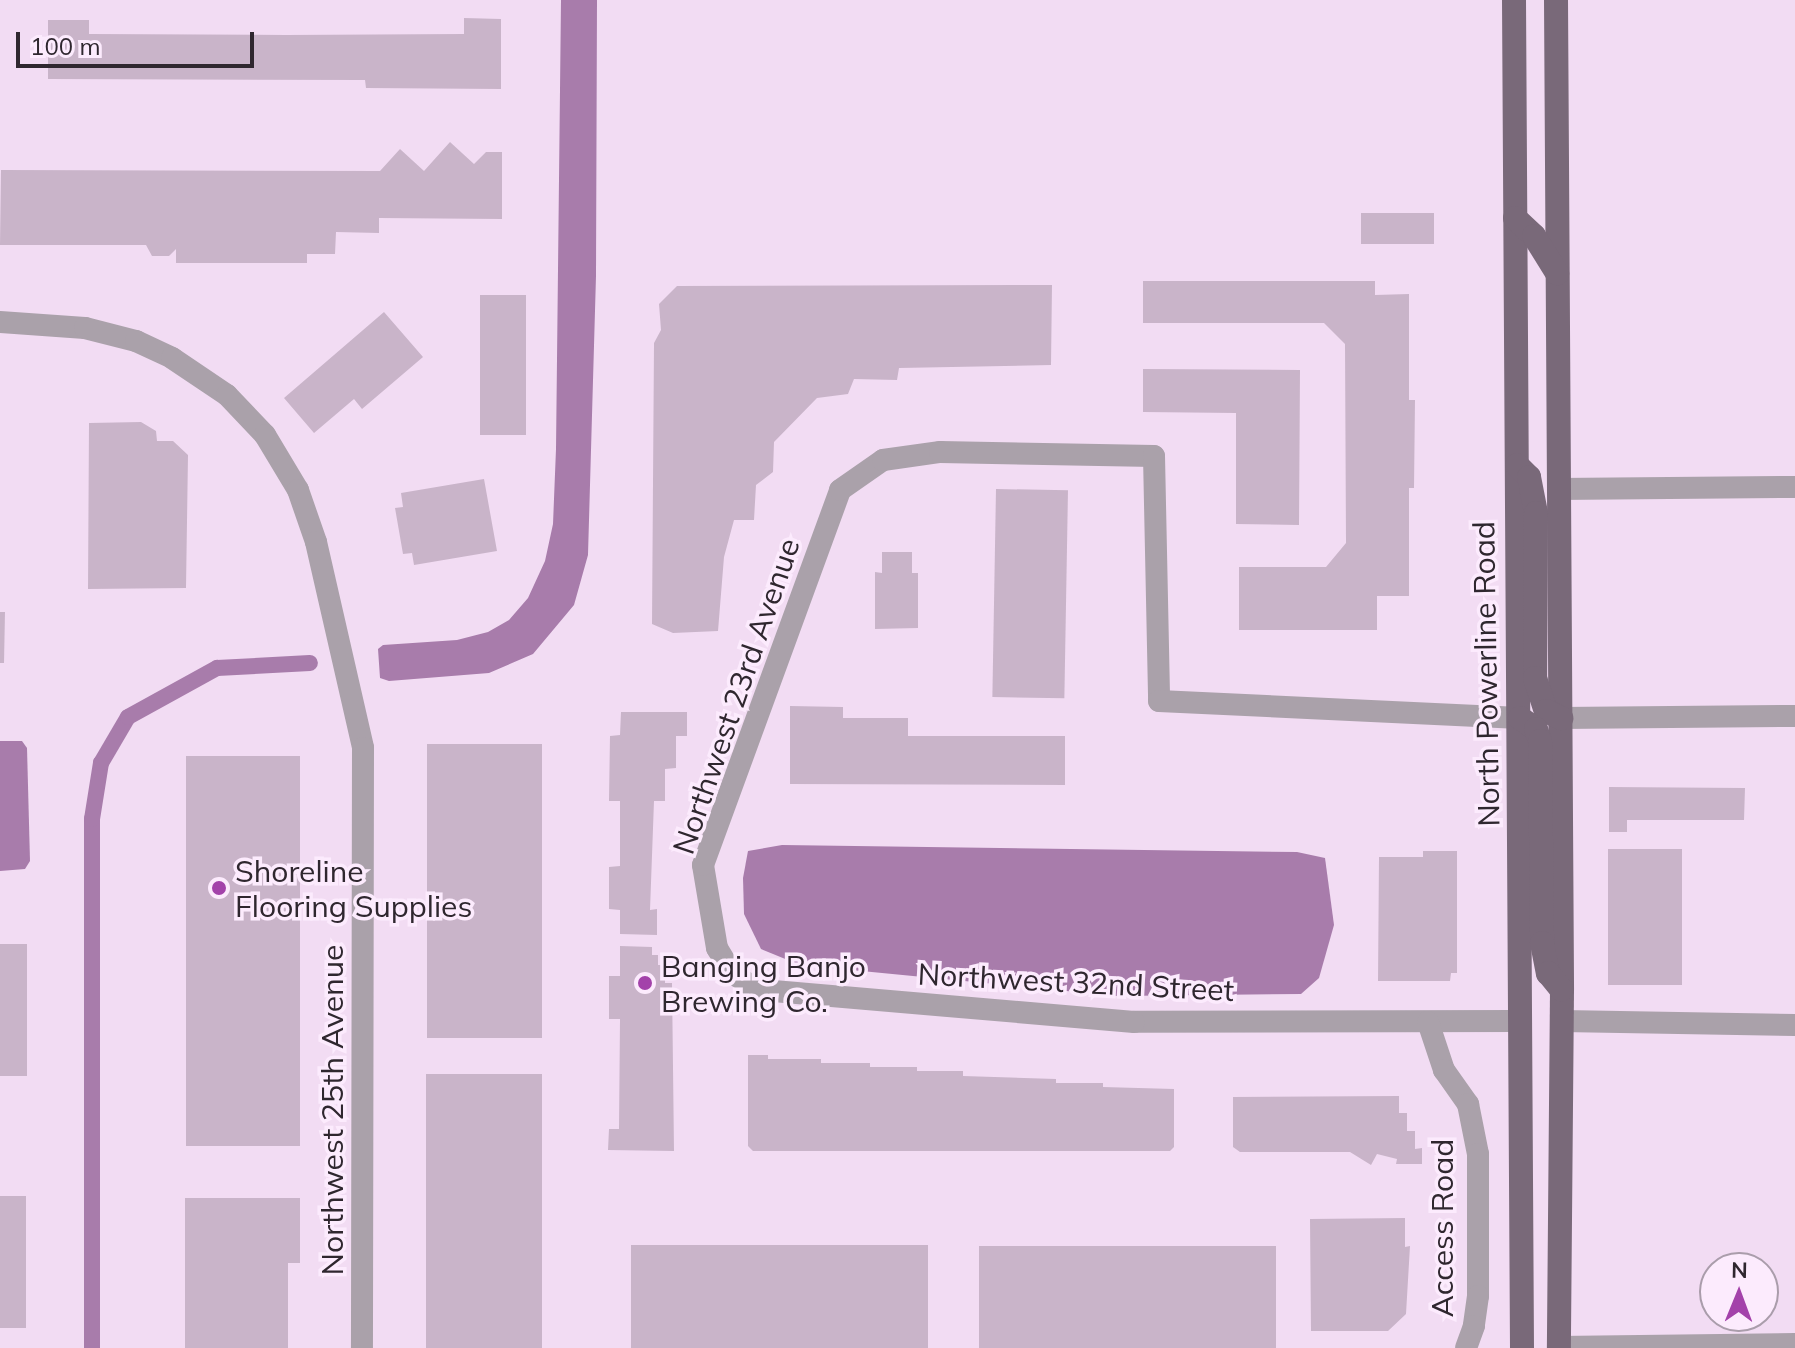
<!DOCTYPE html>
<style>
body{margin:0}
#map{position:relative;width:1795px;height:1348px;overflow:hidden;background:#f2dcf3;font-family:Mulish,sans-serif}
div>[style]{position:absolute}
.water>*{inset:0;background:#a87cab}
.canal>*{height:16px;margin:-8px;padding:0 8px;transform-origin:8px;border-radius:8px;background:#a87cab}
.building>*{inset:0;background:#c9b4c9;transform-origin:0 0}
.minor>*{height:22px;margin:-11px;padding:0 11px;transform-origin:11px;border-radius:11px;background:#aaa1aa}
.major>*{height:24px;margin:-12px;padding:0 12px;transform-origin:12px;border-radius:12px;background:#796979}
.dots>*{width:22px;height:22px;translate:-50% -50%;box-sizing:border-box;border:4px solid #fcebfd;border-radius:50%}
span{translate:-50% -50%;white-space:nowrap;text-align:center;line-height:1.15;-webkit-text-stroke:7px #fcebfd;paint-order:stroke}
.street-label{font-size:30px;color:#2f272f}
.poi-label{font-size:30px;color:#2f272f}
.left{translate:0 -50%;text-align:left}
.north{position:absolute;left:1699px;top:1252px;width:80px;height:80px;box-sizing:border-box;background:#fcebfd;border:2px solid #aa9dab;border-radius:50%;rotate:1deg;font-size:22px;font-weight:700;line-height:32px;text-align:center;color:#2f272f}
.north::after{content:'';display:block;margin:auto;width:28px;height:36px;background:#a342aa;clip-path:polygon(50% 0,100% 100%,50% 72%,0 100%)}
.scale{position:absolute;left:16px;top:32px;width:238px;height:36px;box-sizing:border-box;border:4px solid #2f272f;border-top:0;padding-left:10px;font-size:24px;line-height:28px;white-space:nowrap;color:#2f272f;-webkit-text-stroke:6px #fcebfd;paint-order:stroke}
</style>
<div id="map">
<div class="water">
<div style="clip-path:polygon(561px 0,597px 0,596px 276px,588px 555px,574px 605px,533px 654px,489px 673px,389px 681px,380px 678px,378px 649px,383px 645px,457px 640px,488px 632px,509px 620px,528px 598px,545px 561px,553px 524px,556px 449px)"></div>
<div style="clip-path:polygon(0 741px,22px 741px,27px 748px,30px 861px,25px 869px,0 871px)"></div>
<div style="clip-path:polygon(782px 845px,1297px 852px,1325px 858px,1334px 925px,1319px 978px,1301px 994px,1117px 996px,800px 965px,761px 949px,744px 914px,743px 878px,748px 851px)"></div>
</div>
<div class="canal">
<div style="left:92px;top:1348px;width:529px;rotate:-90deg"></div>
<div style="left:92px;top:819px;width:57px;rotate:-80.9deg"></div>
<div style="left:101px;top:763px;width:53px;rotate:-59.6deg"></div>
<div style="left:128px;top:717px;width:102px;rotate:-28.8deg"></div>
<div style="left:217px;top:668px;width:93px;rotate:-3.1deg"></div>
</div>
<div class="building">
<div style="clip-path:polygon(464px 18px,501px 19px,501px 89px,366px 88px,365px 80px,48px 79px,48px 20px,89px 20px,89px 34px,286px 35px,464px 34px)"></div>
<div style="clip-path:polygon(450px 142px,474px 164px,486px 152px,502px 152px,502px 219px,379px 218px,379px 233px,336px 232px,335px 254px,307px 254px,307px 263px,176px 263px,176px 249px,169px 256px,152px 256px,146px 245px,0 245px,1px 170px,380px 171px,400px 149px,424px 171px)"></div>
<div style="left:1361px;top:213px;width:73px;height:31px"></div>
<div style="clip-path:polygon(1143px 281px,1375px 281px,1375px 295px,1409px 294px,1409px 400px,1415px 400px,1414px 488px,1409px 488px,1409px 596px,1377px 596px,1377px 630px,1239px 630px,1239px 567px,1326px 567px,1346px 543px,1345px 344px,1324px 323px,1143px 323px)"></div>
<div style="clip-path:polygon(1052px 285px,1051px 365px,899px 368px,897px 380px,854px 379px,848px 394px,817px 398px,774px 442px,773px 472px,756px 485px,754px 520px,734px 520px,724px 557px,718px 631px,673px 633px,652px 624px,654px 343px,661px 330px,659px 304px,677px 286px)"></div>
<div style="left:480px;top:295px;width:46px;height:140px"></div>
<div style="clip-path:polygon(384px 312px,423px 357px,362px 409px,354px 399px,314px 433px,284px 398px)"></div>
<div style="clip-path:polygon(1143px 369px,1300px 370px,1299px 525px,1236px 524px,1236px 413px,1143px 412px)"></div>
<div style="clip-path:polygon(141px 422px,156px 431px,157px 441px,173px 441px,188px 455px,186px 588px,88px 589px,89px 423px)"></div>
<div style="clip-path:polygon(484px 479px,497px 551px,414px 565px,412px 553px,403px 554px,395px 508px,403px 507px,401px 493px)"></div>
<div style="left:996px;top:489px;width:72px;height:208px;rotate:1deg"></div>
<div style="clip-path:polygon(882px 552px,912px 552px,912px 573px,918px 573px,918px 628px,875px 629px,875px 572px,882px 573px)"></div>
<div style="clip-path:polygon(0 612px,5px 612px,4px 663px,0 663px)"></div>
<div style="clip-path:polygon(790px 706px,843px 707px,843px 718px,908px 718px,908px 736px,1065px 736px,1065px 785px,790px 784px)"></div>
<div style="clip-path:polygon(621px 712px,687px 712px,687px 736px,676px 736px,676px 768px,665px 769px,665px 801px,654px 801px,650px 910px,657px 909px,657px 935px,620px 934px,620px 910px,609px 909px,609px 867px,620px 866px,620px 801px,609px 801px,610px 736px,620px 735px)"></div>
<div style="left:427px;top:744px;width:115px;height:294px"></div>
<div style="left:186px;top:756px;width:114px;height:390px"></div>
<div style="clip-path:polygon(1609px 787px,1745px 788px,1744px 820px,1627px 820px,1627px 832px,1609px 832px)"></div>
<div style="left:1682px;top:849px;width:136px;height:74px;rotate:90deg"></div>
<div style="clip-path:polygon(1423px 851px,1457px 851px,1457px 973px,1451px 973px,1450px 981px,1378px 981px,1379px 857px,1423px 857px)"></div>
<div style="left:0;top:944px;width:27px;height:132px"></div>
<div style="clip-path:polygon(620px 946px,652px 947px,652px 955px,658px 955px,658px 965px,665px 965px,665px 983px,672px 983px,674px 1151px,608px 1150px,609px 1129px,619px 1129px,620px 1019px,609px 1019px,609px 976px,620px 976px)"></div>
<div style="clip-path:polygon(748px 1055px,768px 1055px,768px 1059px,821px 1059px,821px 1063px,870px 1063px,870px 1067px,917px 1067px,917px 1071px,963px 1071px,963px 1076px,1056px 1079px,1056px 1083px,1103px 1083px,1103px 1087px,1174px 1089px,1174px 1147px,1170px 1151px,753px 1151px,748px 1146px)"></div>
<div style="left:426px;top:1074px;width:116px;height:274px"></div>
<div style="clip-path:polygon(1399px 1096px,1399px 1113px,1407px 1113px,1407px 1131px,1415px 1131px,1415px 1149px,1422px 1148px,1422px 1164px,1396px 1164px,1397px 1159px,1377px 1154px,1371px 1165px,1350px 1152px,1240px 1152px,1233px 1147px,1233px 1097px)"></div>
<div style="left:0;top:1196px;width:26px;height:132px"></div>
<div style="clip-path:polygon(185px 1198px,300px 1198px,300px 1263px,288px 1263px,288px 1348px,185px 1348px)"></div>
<div style="clip-path:polygon(1405px 1218px,1405px 1247px,1410px 1246px,1406px 1314px,1388px 1331px,1311px 1331px,1310px 1219px)"></div>
<div style="left:631px;top:1245px;width:297px;height:103px"></div>
<div style="left:979px;top:1246px;width:297px;height:102px"></div>
</div>
<div class="minor">
<div style="left:0;top:322px;width:85px;rotate:4deg"></div>
<div style="left:85px;top:328px;width:53px;rotate:14.3deg"></div>
<div style="left:136px;top:341px;width:40px;rotate:25deg"></div>
<div style="left:172px;top:358px;width:66px;rotate:33.9deg"></div>
<div style="left:227px;top:395px;width:55px;rotate:46.5deg"></div>
<div style="left:265px;top:435px;width:64px;rotate:59deg"></div>
<div style="left:298px;top:490px;width:55px;rotate:70.9deg"></div>
<div style="left:316px;top:542px;width:211px;rotate:77.1deg"></div>
<div style="left:363px;top:748px;width:600px;rotate:90.1deg"></div>
<div style="left:1558px;top:489px;width:237px;rotate:-0.5deg"></div>
<div style="left:1561px;top:718px;width:234px;rotate:-0.5deg"></div>
<div style="left:1518px;top:1021px;width:384px;rotate:179.9deg"></div>
<div style="left:1134px;top:1022px;width:362px;rotate:-175.1deg"></div>
<div style="left:773px;top:991px;width:24px;rotate:-165deg"></div>
<div style="left:750px;top:985px;width:22px;rotate:-146deg"></div>
<div style="left:732px;top:973px;width:29px;rotate:-121deg"></div>
<div style="left:717px;top:948px;width:84px;rotate:-99.6deg"></div>
<div style="left:703px;top:865px;width:399px;rotate:-69.9deg"></div>
<div style="left:840px;top:490px;width:52px;rotate:-34.9deg"></div>
<div style="left:883px;top:460px;width:58px;rotate:-8deg"></div>
<div style="left:940px;top:452px;width:214px;rotate:1.1deg"></div>
<div style="left:1154px;top:456px;width:245px;rotate:88.8deg"></div>
<div style="left:1159px;top:701px;width:361px;rotate:2.7deg"></div>
<div style="left:1562px;top:1021px;width:233px;rotate:1deg"></div>
<div style="left:1428px;top:1022px;width:51px;rotate:71.6deg"></div>
<div style="left:1444px;top:1070px;width:42px;rotate:54.8deg"></div>
<div style="left:1468px;top:1104px;width:51px;rotate:78.7deg"></div>
<div style="left:1478px;top:1154px;width:142px;rotate:90deg"></div>
<div style="left:1478px;top:1296px;width:30px;rotate:98deg"></div>
<div style="left:1474px;top:1326px;width:23px;rotate:110deg"></div>
<div style="left:1559px;top:1347px;width:236px;rotate:-0.7deg"></div>
</div>
<div class="major">
<div style="left:1514px;top:0;width:1348px;rotate:89.66deg"></div>
<div style="left:1556px;top:0;width:990px;rotate:89.65deg"></div>
<div style="left:1562px;top:990px;width:358px;rotate:90.5deg"></div>
<div style="left:1515px;top:218px;width:26px;rotate:43deg"></div>
<div style="left:1534px;top:236px;width:44px;rotate:58.1deg"></div>
<div style="left:1517px;top:465px;width:17px;rotate:45deg"></div>
<div style="left:1529px;top:477px;width:37px;rotate:79deg"></div>
<div style="left:1536px;top:513px;width:165px;rotate:90.3deg"></div>
<div style="left:1535px;top:678px;width:35px;rotate:72deg"></div>
<div style="left:1546px;top:711px;width:17px;rotate:25deg"></div>
<div style="left:1520px;top:718px;width:19px;rotate:35deg"></div>
<div style="left:1536px;top:729px;width:13px;rotate:72deg"></div>
<div style="left:1540px;top:741px;width:202px;rotate:89.4deg"></div>
<div style="left:1542px;top:943px;width:31px;rotate:79deg"></div>
<div style="left:1548px;top:973px;width:21px;rotate:51deg"></div>
</div>
<div class="dots">
<div style="left:219px;top:888px;background:#a342aa"></div>
<div style="left:645px;top:983px;background:#a342aa"></div>
</div>
<div class="street-label">
<span style="left:1486px;top:674px;rotate:-91deg">North Powerline Road</span>
<span style="left:736px;top:696px;rotate:-71deg">Northwest 23rd Avenue</span>
<span style="left:1076px;top:982px;rotate:3deg">Northwest 32nd Street</span>
<span style="left:332px;top:1110px;rotate:-90deg">Northwest 25th Avenue</span>
<span style="left:1442px;top:1228px;rotate:-90deg">Access Road</span>
</div>
<div class="poi-label">
<span class="left" style="left:235px;top:888px">Shoreline<br>Flooring Supplies</span>
<span class="left" style="left:661px;top:983px">Banging Banjo<br>Brewing Co.</span>
</div>
<div class="north">N</div>
<div class="scale">100 m</div>
</div>
